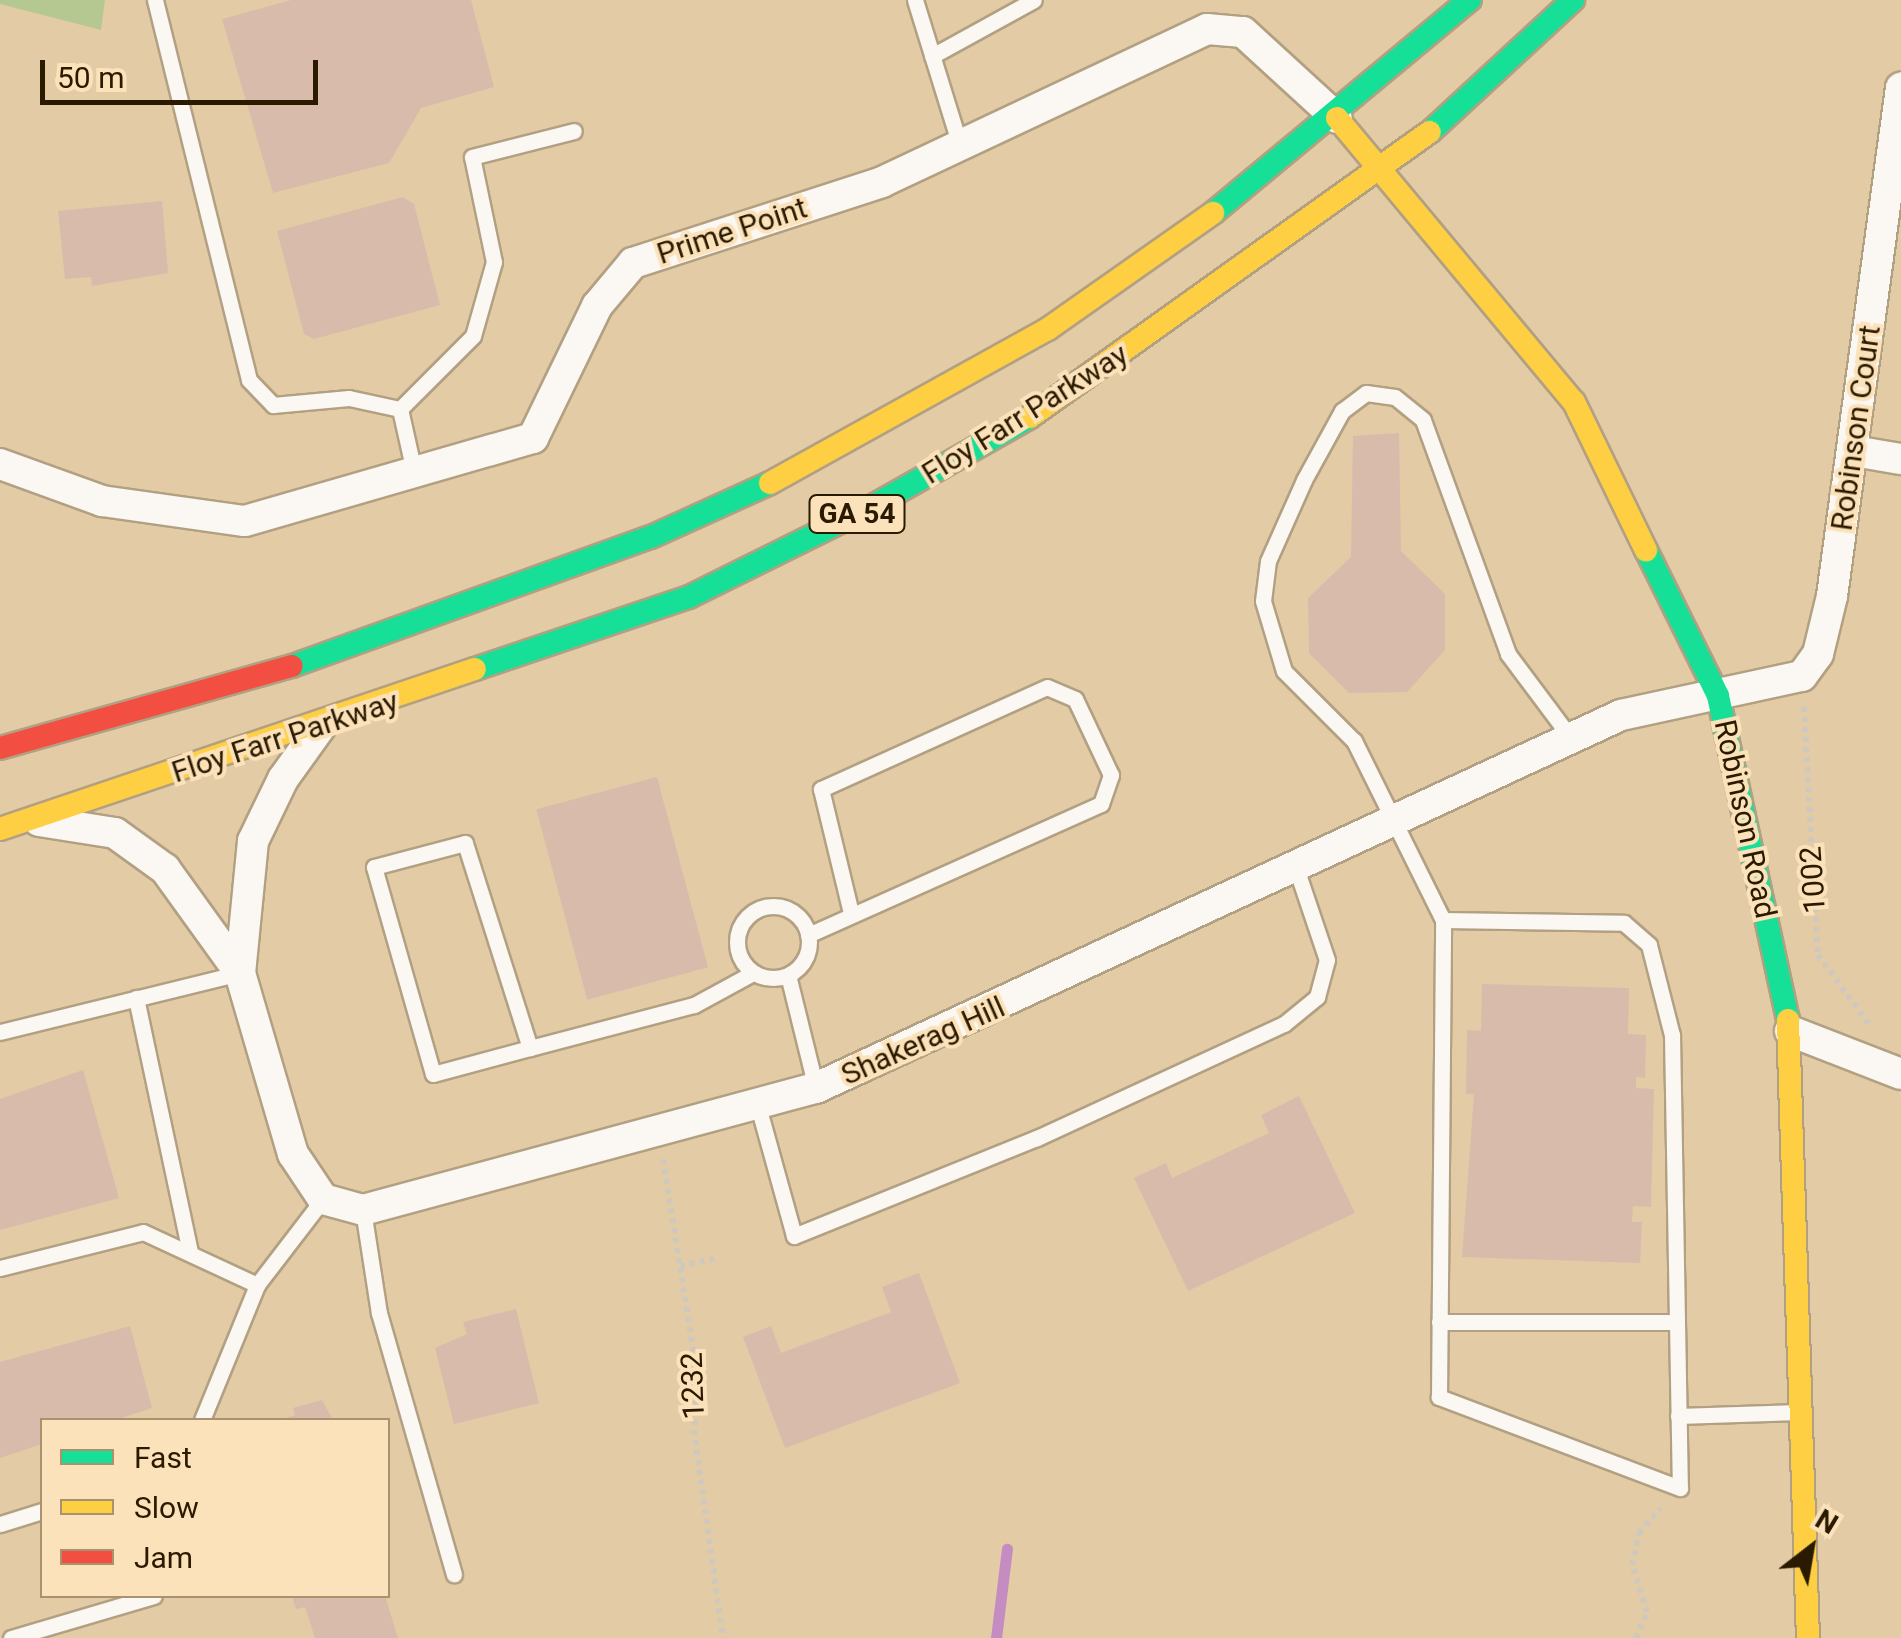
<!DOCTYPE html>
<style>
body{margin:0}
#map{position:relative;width:1901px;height:1638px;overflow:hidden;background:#e3cba6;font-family:Roboto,sans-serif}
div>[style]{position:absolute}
.green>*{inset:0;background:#b6c892}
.stream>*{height:11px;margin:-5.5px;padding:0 5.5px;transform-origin:5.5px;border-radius:5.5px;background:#c58cc1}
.building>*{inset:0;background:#d9bbab;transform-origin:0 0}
.path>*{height:6px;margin-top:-3px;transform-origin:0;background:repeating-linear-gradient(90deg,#cfc8bd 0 5px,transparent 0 10px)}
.roads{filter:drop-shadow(2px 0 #b2a082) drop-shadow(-2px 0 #b2a082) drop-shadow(0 2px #b2a082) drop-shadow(0 -2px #b2a082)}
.lane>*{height:15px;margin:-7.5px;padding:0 7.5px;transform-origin:7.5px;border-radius:7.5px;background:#fbf7f2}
.lane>.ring{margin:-7.5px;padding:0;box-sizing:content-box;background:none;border:15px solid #fbf7f2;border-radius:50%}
.street>*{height:30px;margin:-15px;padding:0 15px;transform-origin:15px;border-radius:15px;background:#fbf7f2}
.fast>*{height:22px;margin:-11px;padding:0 11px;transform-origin:11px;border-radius:11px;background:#16e098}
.slow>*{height:22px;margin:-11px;padding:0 11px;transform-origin:11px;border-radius:11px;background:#ffcf43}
.jam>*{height:22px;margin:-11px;padding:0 11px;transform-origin:11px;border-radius:11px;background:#f24e42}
span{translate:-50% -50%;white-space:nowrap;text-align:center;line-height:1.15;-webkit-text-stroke:8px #fce2ba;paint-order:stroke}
.shield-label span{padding:2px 8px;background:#fce2ba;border:2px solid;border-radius:8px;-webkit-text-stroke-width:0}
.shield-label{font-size:28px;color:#2a1a00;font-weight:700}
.street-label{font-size:30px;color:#2a1a00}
.legend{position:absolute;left:40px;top:1418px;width:350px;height:180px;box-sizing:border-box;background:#fce2ba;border:2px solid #a89270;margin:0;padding:12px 18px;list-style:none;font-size:30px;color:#2a1a00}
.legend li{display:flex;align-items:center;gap:20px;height:50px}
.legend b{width:50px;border:2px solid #a89270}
.north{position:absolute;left:1761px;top:1498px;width:100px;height:100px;-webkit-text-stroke:8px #fce2ba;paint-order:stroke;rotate:31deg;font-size:28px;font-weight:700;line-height:40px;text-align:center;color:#2a1a00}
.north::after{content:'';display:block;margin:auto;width:35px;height:45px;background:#2a1a00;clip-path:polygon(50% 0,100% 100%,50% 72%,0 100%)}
.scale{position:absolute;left:40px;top:60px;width:278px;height:45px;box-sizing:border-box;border:5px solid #2a1a00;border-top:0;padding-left:12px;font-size:30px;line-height:35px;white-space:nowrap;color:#2a1a00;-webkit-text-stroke:8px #fce2ba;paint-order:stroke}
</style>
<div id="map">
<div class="green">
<div style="clip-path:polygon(0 0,105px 0,101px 30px,0 4px)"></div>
</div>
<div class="stream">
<div style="left:996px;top:1638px;width:90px;rotate:-83deg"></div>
</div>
<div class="building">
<div style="clip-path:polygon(291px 0,471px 0,494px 87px,421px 108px,389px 163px,273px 193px,222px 19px)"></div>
<div style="clip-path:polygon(403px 197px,414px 204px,440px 305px,314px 339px,304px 334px,277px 231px)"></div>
<div style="clip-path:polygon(162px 201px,168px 273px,92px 286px,91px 277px,65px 279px,58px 211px)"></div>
<div style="clip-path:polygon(1399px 433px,1401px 551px,1445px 594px,1445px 650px,1407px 692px,1349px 693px,1309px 653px,1308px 598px,1351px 557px,1353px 436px)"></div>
<div style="left:657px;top:777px;width:197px;height:125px;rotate:75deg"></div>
<div style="clip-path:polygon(1482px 984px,1629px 988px,1628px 1034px,1646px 1035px,1645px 1078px,1636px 1077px,1636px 1088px,1654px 1089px,1651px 1207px,1633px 1206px,1632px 1222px,1642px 1222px,1640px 1263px,1462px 1257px,1474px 1094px,1466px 1094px,1467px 1030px,1481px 1031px)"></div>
<div style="clip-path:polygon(83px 1070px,119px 1198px,0 1230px,0 1099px)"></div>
<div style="clip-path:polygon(1299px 1096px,1355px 1213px,1188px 1291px,1134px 1178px,1166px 1163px,1172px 1178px,1269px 1133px,1261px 1115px)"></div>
<div style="clip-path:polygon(919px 1273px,960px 1383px,785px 1448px,743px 1337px,771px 1326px,781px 1353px,891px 1312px,882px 1287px)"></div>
<div style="clip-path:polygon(516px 1309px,539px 1403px,454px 1424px,435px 1348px,467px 1334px,463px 1322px)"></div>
<div style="clip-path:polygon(130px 1326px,152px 1408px,115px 1420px,42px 1420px,42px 1444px,0 1458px,0 1362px)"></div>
<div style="clip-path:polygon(322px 1400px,333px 1420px,279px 1420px,295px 1415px,293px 1408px)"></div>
<div style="clip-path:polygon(292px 1596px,385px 1596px,398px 1638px,315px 1638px,305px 1607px,296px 1609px)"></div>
</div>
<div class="path">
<div style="left:1804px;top:707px;width:248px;rotate:86.8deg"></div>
<div style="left:1818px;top:955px;width:89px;rotate:53.6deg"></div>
<div style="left:663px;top:1159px;width:224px;rotate:81deg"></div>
<div style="left:698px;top:1380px;width:50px;rotate:94.6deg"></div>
<div style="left:694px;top:1430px;width:210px;rotate:82.1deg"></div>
<div style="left:680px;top:1266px;width:39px;rotate:-12deg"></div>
<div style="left:1636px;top:1638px;width:28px;rotate:-67deg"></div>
<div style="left:1647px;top:1612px;width:49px;rotate:-107.7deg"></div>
<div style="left:1632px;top:1565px;width:33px;rotate:-78deg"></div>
<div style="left:1639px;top:1533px;width:33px;rotate:-49deg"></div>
</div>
<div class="roads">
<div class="lane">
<div style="left:155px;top:0;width:391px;rotate:76.1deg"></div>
<div style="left:249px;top:380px;width:35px;rotate:46deg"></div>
<div style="left:273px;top:405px;width:76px;rotate:-5.3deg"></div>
<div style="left:349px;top:398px;width:52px;rotate:12.2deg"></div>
<div style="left:400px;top:409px;width:69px;rotate:77.4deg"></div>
<div style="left:915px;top:0;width:152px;rotate:72.8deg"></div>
<div style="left:932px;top:56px;width:116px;rotate:-28.8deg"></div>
<div style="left:400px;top:409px;width:103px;rotate:-45deg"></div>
<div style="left:473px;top:336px;width:77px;rotate:-74.2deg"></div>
<div style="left:494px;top:262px;width:107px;rotate:-101.8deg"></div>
<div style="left:472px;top:157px;width:105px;rotate:-14.3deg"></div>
<div class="ring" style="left:737px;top:906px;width:57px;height:57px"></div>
<div style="left:1443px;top:920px;width:181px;rotate:0.9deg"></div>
<div style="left:1624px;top:923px;width:33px;rotate:41deg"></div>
<div style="left:1649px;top:945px;width:93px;rotate:75.7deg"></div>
<div style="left:1672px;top:1035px;width:453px;rotate:89deg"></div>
<div style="left:1680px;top:1488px;width:258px;rotate:-159.3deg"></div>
<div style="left:1439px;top:1397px;width:477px;rotate:-89.5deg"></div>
<div style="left:1443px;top:920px;width:200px;rotate:-116.4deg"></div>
<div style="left:1354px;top:741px;width:99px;rotate:-135deg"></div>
<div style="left:1284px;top:671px;width:73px;rotate:-106.7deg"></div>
<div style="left:1263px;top:601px;width:40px;rotate:-82.9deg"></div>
<div style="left:1268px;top:561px;width:89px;rotate:-66deg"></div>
<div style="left:1304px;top:480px;width:79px;rotate:-61.2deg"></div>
<div style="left:1342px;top:411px;width:30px;rotate:-37deg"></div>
<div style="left:1366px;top:393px;width:29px;rotate:8deg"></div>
<div style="left:1395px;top:397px;width:36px;rotate:39deg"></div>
<div style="left:1423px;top:420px;width:249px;rotate:70deg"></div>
<div style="left:1508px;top:654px;width:104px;rotate:53.2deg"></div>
<div style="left:808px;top:935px;width:321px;rotate:-24.1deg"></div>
<div style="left:1101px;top:804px;width:31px;rotate:-71deg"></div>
<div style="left:1111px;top:775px;width:84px;rotate:-115.3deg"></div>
<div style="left:1075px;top:699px;width:30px;rotate:-157deg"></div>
<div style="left:1047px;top:687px;width:248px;rotate:155.7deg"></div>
<div style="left:821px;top:789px;width:128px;rotate:76.4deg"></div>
<div style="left:788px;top:975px;width:116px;rotate:76.1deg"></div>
<div style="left:136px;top:998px;width:261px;rotate:78deg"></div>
<div style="left:0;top:1032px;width:247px;rotate:-13.8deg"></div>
<div style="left:530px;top:1048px;width:215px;rotate:-107.6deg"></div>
<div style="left:465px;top:843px;width:94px;rotate:165.2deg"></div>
<div style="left:374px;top:867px;width:215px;rotate:74.1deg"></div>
<div style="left:433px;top:1074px;width:100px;rotate:-15deg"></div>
<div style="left:530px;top:1048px;width:170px;rotate:-14.7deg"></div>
<div style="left:694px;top:1005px;width:67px;rotate:-28.5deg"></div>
<div style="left:758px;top:1106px;width:135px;rotate:74.5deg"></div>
<div style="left:794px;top:1236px;width:262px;rotate:-22deg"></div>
<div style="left:1037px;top:1138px;width:272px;rotate:-24.8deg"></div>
<div style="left:1284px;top:1024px;width:43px;rotate:-39.3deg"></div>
<div style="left:1317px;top:997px;width:38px;rotate:-75deg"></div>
<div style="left:1327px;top:960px;width:97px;rotate:-108.6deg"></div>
<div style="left:363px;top:1210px;width:104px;rotate:81.2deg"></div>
<div style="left:379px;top:1313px;width:272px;rotate:74deg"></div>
<div style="left:0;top:1268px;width:147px;rotate:-14.1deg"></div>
<div style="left:143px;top:1232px;width:126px;rotate:24.9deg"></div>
<div style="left:257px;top:1285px;width:108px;rotate:-52.5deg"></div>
<div style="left:1439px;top:1322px;width:238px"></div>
<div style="left:1678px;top:1416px;width:121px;rotate:-1.9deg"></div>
<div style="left:202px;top:1420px;width:146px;rotate:-67.8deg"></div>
<div style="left:0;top:1524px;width:44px;rotate:-17.2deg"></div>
<div style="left:11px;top:1638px;width:149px;rotate:-16.4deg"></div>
</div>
<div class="street">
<div style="left:1854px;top:451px;width:48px;rotate:9.7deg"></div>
<div style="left:0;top:464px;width:109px;rotate:19.9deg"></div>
<div style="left:102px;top:501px;width:144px;rotate:8deg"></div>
<div style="left:245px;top:521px;width:300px;rotate:-16.1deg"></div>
<div style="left:533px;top:438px;width:147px;rotate:-64.1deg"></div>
<div style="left:597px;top:306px;width:56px;rotate:-50.1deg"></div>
<div style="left:633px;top:263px;width:262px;rotate:-18deg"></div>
<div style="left:882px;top:182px;width:359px;rotate:-25.2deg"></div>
<div style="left:1207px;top:29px;width:36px;rotate:5deg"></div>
<div style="left:1243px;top:32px;width:127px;rotate:42.5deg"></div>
<div style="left:321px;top:726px;width:65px;rotate:125.6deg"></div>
<div style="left:283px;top:779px;width:69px;rotate:115.8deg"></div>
<div style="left:253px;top:841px;width:133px;rotate:95.6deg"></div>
<div style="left:240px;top:973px;width:189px;rotate:73.7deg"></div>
<div style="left:293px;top:1154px;width:54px;rotate:56.3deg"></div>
<div style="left:323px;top:1199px;width:41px;rotate:15.4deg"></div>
<div style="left:363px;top:1210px;width:469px;rotate:-15.1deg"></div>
<div style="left:816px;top:1088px;width:887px;rotate:-24.86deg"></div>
<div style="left:1621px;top:715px;width:185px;rotate:-12.2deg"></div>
<div style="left:1802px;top:676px;width:27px;rotate:-54deg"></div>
<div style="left:1818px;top:654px;width:60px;rotate:-76.4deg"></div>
<div style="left:1832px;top:596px;width:513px;rotate:-82.27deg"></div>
<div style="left:39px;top:821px;width:77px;rotate:9deg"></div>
<div style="left:115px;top:833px;width:62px;rotate:35.8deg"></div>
<div style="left:165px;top:869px;width:128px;rotate:54.2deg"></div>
<div style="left:1790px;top:1031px;width:119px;rotate:21.2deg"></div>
</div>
<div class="fast">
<div style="left:1430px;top:132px;width:195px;rotate:-42.7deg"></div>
<div style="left:1213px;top:213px;width:334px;rotate:-39.7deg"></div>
<div style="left:1646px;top:550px;width:163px;rotate:63.7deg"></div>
<div style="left:1718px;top:696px;width:331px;rotate:77.8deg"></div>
<div style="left:292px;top:666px;width:381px;rotate:-19.8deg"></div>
<div style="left:651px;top:537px;width:131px;rotate:-24.4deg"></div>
<div style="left:475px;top:669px;width:226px;rotate:-18.6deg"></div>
<div style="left:689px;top:597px;width:213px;rotate:-26.4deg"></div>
<div style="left:880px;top:502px;width:172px;rotate:-29.5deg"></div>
</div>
<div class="slow">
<div style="left:1337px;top:118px;width:370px;rotate:50.2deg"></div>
<div style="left:1574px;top:402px;width:165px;rotate:64.1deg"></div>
<div style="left:1030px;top:417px;width:491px;rotate:-35.5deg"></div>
<div style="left:770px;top:483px;width:318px;rotate:-29deg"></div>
<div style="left:1048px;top:329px;width:202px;rotate:-35.1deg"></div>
<div style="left:0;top:829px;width:501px;rotate:-18.62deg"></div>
<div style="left:1788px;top:1020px;width:618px;rotate:88.15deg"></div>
</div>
<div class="jam">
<div style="left:0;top:748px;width:303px;rotate:-15.7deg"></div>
</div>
</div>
<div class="shield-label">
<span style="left:857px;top:514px">GA 54</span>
</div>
<div class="street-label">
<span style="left:732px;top:231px;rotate:-18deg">Prime Point</span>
<span style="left:1025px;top:414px;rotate:-32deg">Floy Farr Parkway</span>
<span style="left:1856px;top:428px;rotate:-82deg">Robinson Court</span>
<span style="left:285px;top:737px;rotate:-18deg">Floy Farr Parkway</span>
<span style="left:1745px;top:819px;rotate:78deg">Robinson Road</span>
<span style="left:1813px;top:880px;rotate:-94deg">1002</span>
<span style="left:923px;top:1041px;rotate:-24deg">Shakerag Hill</span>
<span style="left:693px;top:1386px;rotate:-92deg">1232</span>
</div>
<ul class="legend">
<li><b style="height:12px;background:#16e098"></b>Fast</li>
<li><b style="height:12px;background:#ffcf43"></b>Slow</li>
<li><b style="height:12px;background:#f24e42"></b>Jam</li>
</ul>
<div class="north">N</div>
<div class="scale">50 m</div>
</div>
